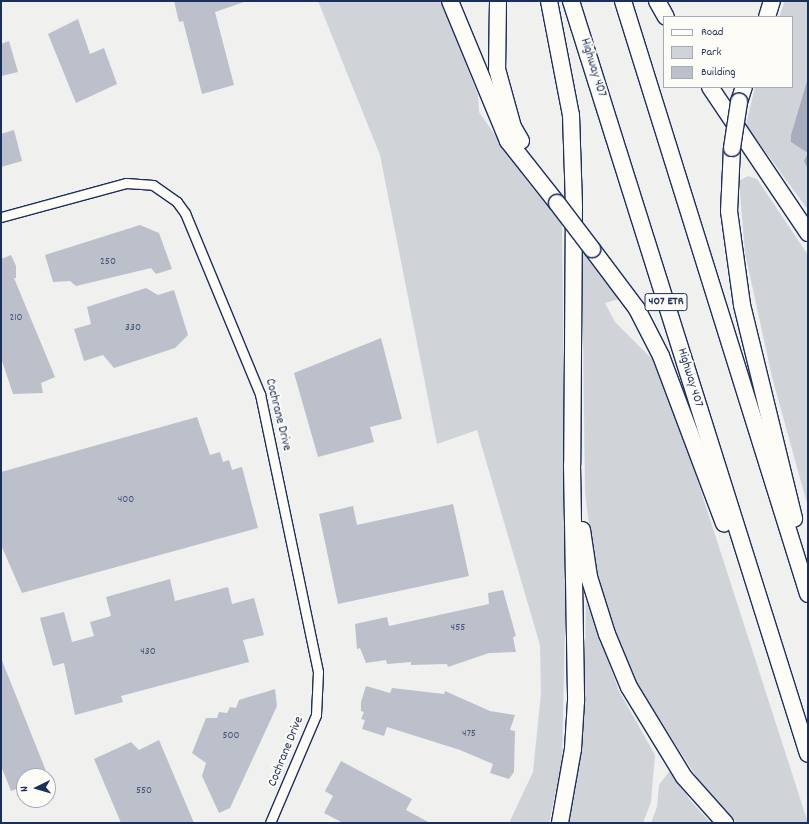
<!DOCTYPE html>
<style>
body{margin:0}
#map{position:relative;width:809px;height:824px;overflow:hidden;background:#f0f0ee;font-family:Dekko,sans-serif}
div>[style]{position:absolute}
.green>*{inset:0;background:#d0d3d8}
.water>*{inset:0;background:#a7adbd}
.building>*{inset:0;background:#bbc0ca}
.roads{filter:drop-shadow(1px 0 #1b2f5e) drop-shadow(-1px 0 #1b2f5e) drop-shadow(0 1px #1b2f5e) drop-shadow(0 -1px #1b2f5e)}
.minor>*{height:9px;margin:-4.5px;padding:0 4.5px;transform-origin:4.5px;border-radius:4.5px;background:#fdfcf7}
.motorway>*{height:16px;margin:-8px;padding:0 8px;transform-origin:8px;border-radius:8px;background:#fdfcf7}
.bridges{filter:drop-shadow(1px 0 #1b2f5e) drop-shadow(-1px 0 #1b2f5e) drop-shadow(0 1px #1b2f5e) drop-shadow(0 -1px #1b2f5e)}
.motorway-bridge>*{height:16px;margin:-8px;padding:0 8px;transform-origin:8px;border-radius:8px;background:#fdfcf7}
span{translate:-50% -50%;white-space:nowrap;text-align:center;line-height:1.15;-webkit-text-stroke:4px #fdfcf7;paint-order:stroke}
.number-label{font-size:11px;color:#435379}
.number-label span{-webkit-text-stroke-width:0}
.shield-label span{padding:1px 3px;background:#fdfcf7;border:1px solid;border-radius:3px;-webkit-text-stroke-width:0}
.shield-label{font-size:12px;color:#1b2f5e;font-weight:700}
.street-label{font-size:13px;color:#1b2f5e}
.frame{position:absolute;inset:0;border:2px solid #1b2f5e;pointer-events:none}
.legend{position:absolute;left:663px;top:16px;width:130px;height:72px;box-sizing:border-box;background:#fdfcf7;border:1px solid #a3aaba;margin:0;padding:5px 7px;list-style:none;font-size:12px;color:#1b2f5e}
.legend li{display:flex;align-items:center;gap:8px;height:20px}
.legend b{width:20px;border:1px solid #a3aaba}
.north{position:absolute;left:16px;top:768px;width:40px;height:40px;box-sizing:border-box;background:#fdfcf7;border:1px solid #a3aaba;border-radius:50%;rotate:265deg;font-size:11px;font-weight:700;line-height:16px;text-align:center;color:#1b2f5e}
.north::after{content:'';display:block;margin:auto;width:14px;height:18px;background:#1b2f5e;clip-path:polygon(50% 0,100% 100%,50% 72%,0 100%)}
</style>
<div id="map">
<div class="green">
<div style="clip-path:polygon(318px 1px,441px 1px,478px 95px,479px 112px,527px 181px,562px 224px,566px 580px,562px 763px,549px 823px,509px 823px,533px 772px,541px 693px,540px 645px,477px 430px,437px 444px,380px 155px)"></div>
<div style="clip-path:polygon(785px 1px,808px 1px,808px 210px,746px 125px,755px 87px,792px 87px,792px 17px,779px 17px)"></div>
<div style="clip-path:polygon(748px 176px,757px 179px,808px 255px,808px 507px,772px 377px,745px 253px,739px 181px)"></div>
<div style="clip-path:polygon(582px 249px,619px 299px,605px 303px,615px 322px,655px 362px,679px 423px,808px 823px,737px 823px,699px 781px,633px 678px,595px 575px,585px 493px)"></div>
<div style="clip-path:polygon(586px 601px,619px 691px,655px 755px,651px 802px,643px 823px,567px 823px,575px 793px,584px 699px)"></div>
<div style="clip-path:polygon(671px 769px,689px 799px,711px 823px,651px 823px,657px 807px,659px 785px)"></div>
</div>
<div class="water">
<div style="clip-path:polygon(808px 78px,808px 169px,804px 161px,808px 153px,791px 142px,791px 135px)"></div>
</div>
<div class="building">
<div style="clip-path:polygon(174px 1px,247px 1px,215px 12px,234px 85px,202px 94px,183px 21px,179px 22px)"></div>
<div style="clip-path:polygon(78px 19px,90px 54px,104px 48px,117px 84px,76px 103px,48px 34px)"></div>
<div style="clip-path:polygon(9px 41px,18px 72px,1px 76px,1px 44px)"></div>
<div style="clip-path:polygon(14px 130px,22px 161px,1px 167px,1px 134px)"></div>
<div style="clip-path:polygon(140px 225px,159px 233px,172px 269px,156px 274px,151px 268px,76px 286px,70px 281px,53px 282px,45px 255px)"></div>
<div style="clip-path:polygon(11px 255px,16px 266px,16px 278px,14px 278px,55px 377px,41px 383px,43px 393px,13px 394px,1px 358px,1px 259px)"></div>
<div style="clip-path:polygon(146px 288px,158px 295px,174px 290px,188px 335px,175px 348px,114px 368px,103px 355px,84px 361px,74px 329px,91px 324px,87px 307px)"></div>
<div style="clip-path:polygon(381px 338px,402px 419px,370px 427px,374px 442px,318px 457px,294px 373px)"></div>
<div style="clip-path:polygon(197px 417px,210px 455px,220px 452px,223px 462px,229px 460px,232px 470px,242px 467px,258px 528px,22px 593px,1px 545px,1px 472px)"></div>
<div style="clip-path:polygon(453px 504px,469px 576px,338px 604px,319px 514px,353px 506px,357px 525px)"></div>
<div style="clip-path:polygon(170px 579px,175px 601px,228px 587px,232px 604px,254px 598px,264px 635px,243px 640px,249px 662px,121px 696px,123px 702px,75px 715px,64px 663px,53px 666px,40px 618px,64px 612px,72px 642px,94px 636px,90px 622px,111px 616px,106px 597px)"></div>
<div style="clip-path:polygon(503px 590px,516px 636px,513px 637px,516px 652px,489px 653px,448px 667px,447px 664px,411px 665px,411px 662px,387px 664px,386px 660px,366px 663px,360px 648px,357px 649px,355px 624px,387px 617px,389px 626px,489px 604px,488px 593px)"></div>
<div style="clip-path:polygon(1px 658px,48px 776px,24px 776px,24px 786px,11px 791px,1px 766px)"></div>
<div style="clip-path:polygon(366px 686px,390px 693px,392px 688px,444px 694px,445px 691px,490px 711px,515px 715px,510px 730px,515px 731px,514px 772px,509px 779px,490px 773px,493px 764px,460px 750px,387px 727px,384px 736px,362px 729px,365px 720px,361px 719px,364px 712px,361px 711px,361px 702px)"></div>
<div style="clip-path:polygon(275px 689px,277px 706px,230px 808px,219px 813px,202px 776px,206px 763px,192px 753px,206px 718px,217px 718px,219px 712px,227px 713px,230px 707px,236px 708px,239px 700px)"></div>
<div style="clip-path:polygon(159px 740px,194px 823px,121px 823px,94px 759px,131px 742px,139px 750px)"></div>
<div style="clip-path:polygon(341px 761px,412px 799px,406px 810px,430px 823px,343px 823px,324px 813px,333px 796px,325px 791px)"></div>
</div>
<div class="roads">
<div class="minor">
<div style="left:1px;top:217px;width:130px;rotate:-15.2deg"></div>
<div style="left:126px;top:183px;width:27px;rotate:4deg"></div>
<div style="left:153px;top:185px;width:29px;rotate:35deg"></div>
<div style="left:177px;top:202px;width:14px;rotate:54deg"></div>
<div style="left:185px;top:213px;width:196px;rotate:67.5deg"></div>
<div style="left:260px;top:394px;width:284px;rotate:78.2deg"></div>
<div style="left:318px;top:672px;width:43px;rotate:92.7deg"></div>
<div style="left:316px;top:715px;width:117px;rotate:113.1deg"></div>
</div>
<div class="motorway">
<div style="left:450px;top:1px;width:152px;rotate:67.5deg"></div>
<div style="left:508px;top:141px;width:79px;rotate:51.7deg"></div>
<div style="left:498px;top:1px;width:68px;rotate:90.8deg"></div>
<div style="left:497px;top:69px;width:60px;rotate:74.6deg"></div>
<div style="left:513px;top:127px;width:16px;rotate:60deg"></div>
<div style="left:549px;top:1px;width:116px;rotate:79.1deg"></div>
<div style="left:571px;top:115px;width:92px;rotate:88.1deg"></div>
<div style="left:574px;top:207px;width:258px;rotate:90.4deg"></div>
<div style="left:572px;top:465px;width:236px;rotate:89deg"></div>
<div style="left:576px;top:701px;width:48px;rotate:93.6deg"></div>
<div style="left:573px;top:749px;width:75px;rotate:100deg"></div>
<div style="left:571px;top:1px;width:789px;rotate:72.53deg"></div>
<div style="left:623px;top:1px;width:621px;rotate:72.67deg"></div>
<div style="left:657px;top:1px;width:18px;rotate:61deg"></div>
<div style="left:767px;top:17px;width:17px;rotate:-73deg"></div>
<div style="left:710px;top:87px;width:176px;rotate:56.1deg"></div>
<div style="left:739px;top:102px;width:16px;rotate:-72deg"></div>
<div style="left:732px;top:148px;width:63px;rotate:92.7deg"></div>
<div style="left:729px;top:211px;width:95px;rotate:82.1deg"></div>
<div style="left:742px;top:305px;width:220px;rotate:76.3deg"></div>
<div style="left:592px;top:249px;width:75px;rotate:53.1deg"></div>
<div style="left:637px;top:309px;width:53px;rotate:62.9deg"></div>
<div style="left:661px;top:356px;width:179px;rotate:69.4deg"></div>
<div style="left:582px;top:530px;width:48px;rotate:81.5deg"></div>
<div style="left:589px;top:577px;width:60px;rotate:72.5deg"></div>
<div style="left:607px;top:634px;width:57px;rotate:67.5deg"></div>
<div style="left:629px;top:687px;width:105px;rotate:58.6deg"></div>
<div style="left:684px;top:777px;width:62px;rotate:48.3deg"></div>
</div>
</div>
<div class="bridges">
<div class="motorway-bridge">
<div style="left:732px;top:148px;width:47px;rotate:-81.3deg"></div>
<div style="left:557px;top:203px;width:58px;rotate:52.7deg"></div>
</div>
</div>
<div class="number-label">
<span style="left:108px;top:262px">250</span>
<span style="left:16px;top:318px">210</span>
<span style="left:133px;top:328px">330</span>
<span style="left:126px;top:500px">400</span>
<span style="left:458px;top:628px">455</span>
<span style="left:148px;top:652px">430</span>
<span style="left:469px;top:734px">475</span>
<span style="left:231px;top:736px">500</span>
<span style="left:144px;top:791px">550</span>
</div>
<div class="shield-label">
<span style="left:666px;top:302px">407 ETR</span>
</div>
<div class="street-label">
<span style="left:592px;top:68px;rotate:73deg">Highway 407</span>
<span style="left:689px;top:378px;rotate:73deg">Highway 407</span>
<span style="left:277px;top:415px;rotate:76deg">Cochrane Drive</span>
<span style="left:287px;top:752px;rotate:-68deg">Cochrane Drive</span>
</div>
<div class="frame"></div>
<ul class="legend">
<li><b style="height:5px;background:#fdfcf7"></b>Road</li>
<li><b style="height:11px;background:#d0d3d8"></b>Park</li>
<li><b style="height:11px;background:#bbc0ca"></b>Building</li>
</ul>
<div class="north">N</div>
</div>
